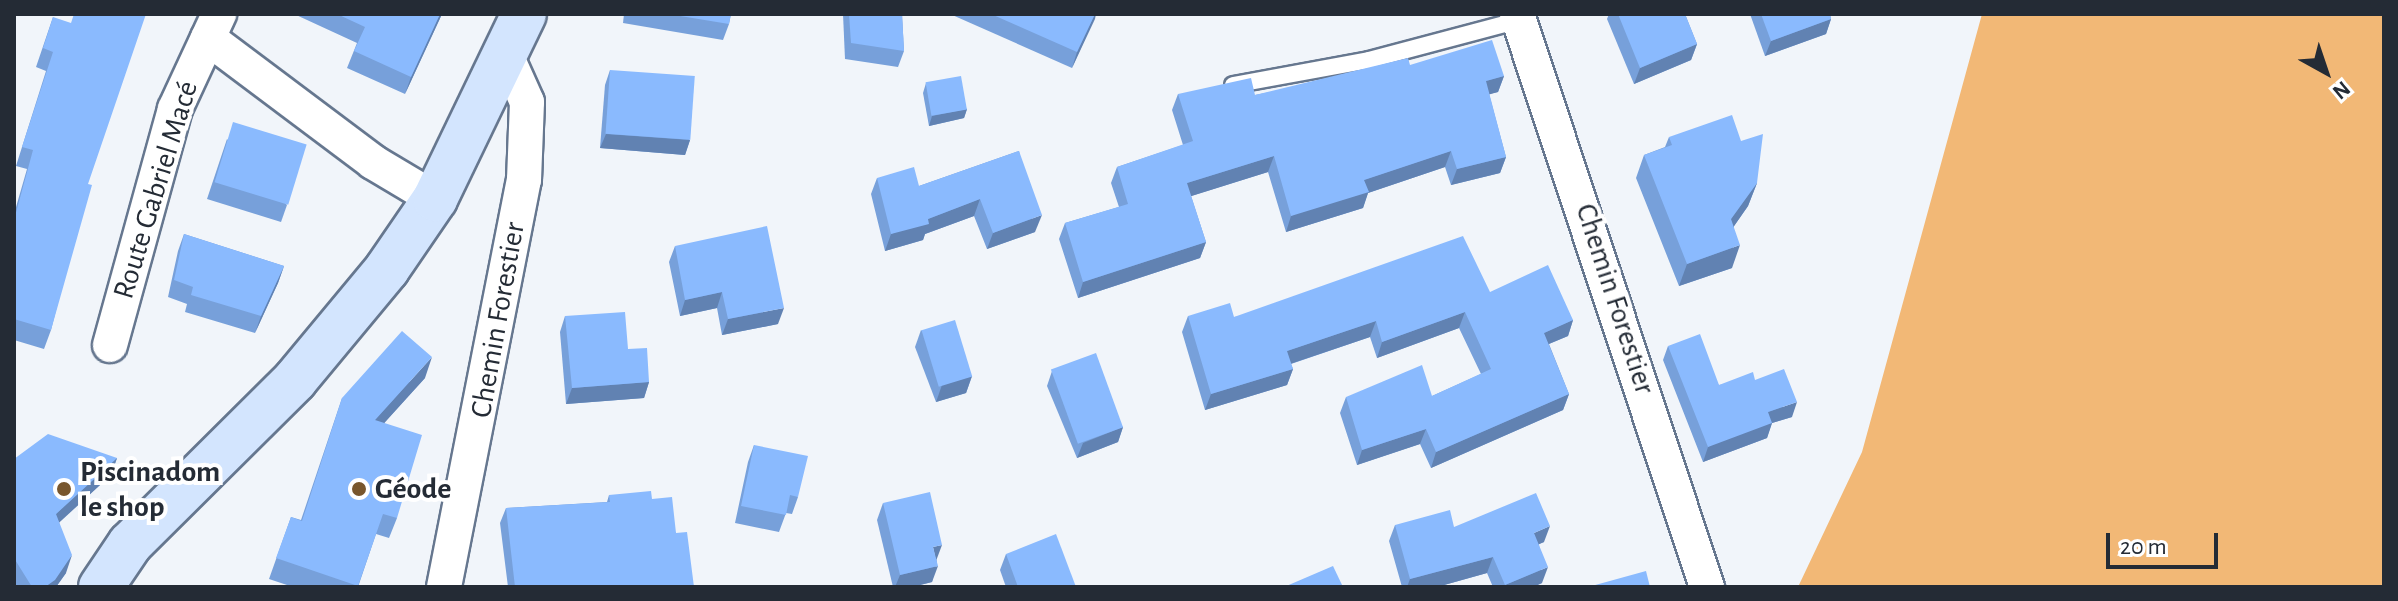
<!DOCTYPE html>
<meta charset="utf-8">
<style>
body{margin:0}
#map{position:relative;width:2398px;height:601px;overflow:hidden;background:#f1f5fa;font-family:"Alegreya Sans",sans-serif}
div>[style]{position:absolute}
.green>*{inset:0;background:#f2b876}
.roads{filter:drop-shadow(2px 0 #66778f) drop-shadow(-2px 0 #66778f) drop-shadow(0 2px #66778f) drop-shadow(0 -2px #66778f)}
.lane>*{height:16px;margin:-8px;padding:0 8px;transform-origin:8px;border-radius:8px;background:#fff}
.street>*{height:34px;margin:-17px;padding:0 17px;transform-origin:17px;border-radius:17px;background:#fff}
.secondary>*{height:44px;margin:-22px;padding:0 22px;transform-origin:22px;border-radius:22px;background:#d3e5fe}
.wall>*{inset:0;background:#77a0da}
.shaded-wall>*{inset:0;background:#6182b2}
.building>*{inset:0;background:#8abafe;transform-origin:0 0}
.dots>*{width:22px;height:22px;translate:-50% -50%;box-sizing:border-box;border:4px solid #fff;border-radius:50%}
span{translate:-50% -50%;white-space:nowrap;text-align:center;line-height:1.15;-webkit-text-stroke:8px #fff;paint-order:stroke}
.street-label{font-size:30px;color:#242b35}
.poi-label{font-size:30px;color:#242b35;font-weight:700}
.left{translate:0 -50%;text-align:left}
.frame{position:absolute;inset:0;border:16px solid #242b35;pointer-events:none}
.north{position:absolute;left:2286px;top:32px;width:80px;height:80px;-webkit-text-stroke:6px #fff;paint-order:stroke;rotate:140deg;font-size:22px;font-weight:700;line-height:32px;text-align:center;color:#242b35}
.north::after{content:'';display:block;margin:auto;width:28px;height:36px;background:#242b35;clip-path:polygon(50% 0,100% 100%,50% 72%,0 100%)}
.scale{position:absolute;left:2106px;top:533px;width:112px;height:36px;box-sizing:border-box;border:4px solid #242b35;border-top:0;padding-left:10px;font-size:24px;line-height:28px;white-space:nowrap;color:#242b35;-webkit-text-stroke:6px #fff;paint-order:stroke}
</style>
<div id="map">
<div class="green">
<div style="clip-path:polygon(1982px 14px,2384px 14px,2384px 587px,1798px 587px,1862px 452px)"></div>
</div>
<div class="roads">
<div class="lane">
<div style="left:1233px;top:85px;width:138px;rotate:-10.4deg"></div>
<div style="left:1369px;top:60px;width:155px;rotate:-14.9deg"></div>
</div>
<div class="street">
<div style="left:1517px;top:14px;width:604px;rotate:71.66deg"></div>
<div style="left:208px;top:38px;width:206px;rotate:36.9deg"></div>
<div style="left:373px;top:162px;width:72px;rotate:30.8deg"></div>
<div style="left:110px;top:345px;width:245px;rotate:-74.6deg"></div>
<div style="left:175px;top:109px;width:105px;rotate:-65.1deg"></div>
<div style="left:444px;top:587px;width:415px;rotate:-78.9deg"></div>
<div style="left:524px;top:180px;width:78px;rotate:-87.8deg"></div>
<div style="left:527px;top:102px;width:51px;rotate:-114.1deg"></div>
</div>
<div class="secondary">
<div style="left:101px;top:587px;width:52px;rotate:-56deg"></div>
<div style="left:130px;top:544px;width:233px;rotate:-44.8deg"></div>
<div style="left:295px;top:380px;width:144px;rotate:-50.3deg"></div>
<div style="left:387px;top:269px;width:85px;rotate:-55.6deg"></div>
<div style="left:435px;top:199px;width:205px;rotate:-64.3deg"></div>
</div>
</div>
<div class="wall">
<div style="clip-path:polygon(294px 14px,442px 14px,405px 94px,347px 68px,357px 43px)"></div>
<div style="clip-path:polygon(624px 14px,731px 14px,729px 24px,723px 40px,623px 23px)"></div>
<div style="clip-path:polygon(843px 14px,902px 14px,904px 51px,898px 67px,845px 59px)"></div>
<div style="clip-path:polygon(950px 14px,1096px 14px,1072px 68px)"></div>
<div style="clip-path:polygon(1609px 14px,1685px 14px,1697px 44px,1691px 60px,1634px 84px,1607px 19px)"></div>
<div style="clip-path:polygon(1750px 14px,1830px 14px,1831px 19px,1826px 34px,1765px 56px)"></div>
<div style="clip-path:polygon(53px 17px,88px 184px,51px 330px,44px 349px,14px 340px,14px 214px,27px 169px,16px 166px,46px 71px,36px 67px)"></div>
<div style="clip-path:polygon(1410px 65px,1504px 76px,1498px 92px,1489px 94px,1506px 157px,1500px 173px,1451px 185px,1445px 167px,1368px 193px,1363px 208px,1286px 232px,1268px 172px,1191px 196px,1206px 242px,1200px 258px,1078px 298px,1059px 239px,1065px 223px,1119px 207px,1111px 183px,1117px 167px,1183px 145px,1172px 110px,1178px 94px,1255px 95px)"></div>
<div style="clip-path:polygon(610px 70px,690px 140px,685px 155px,600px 148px,605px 85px)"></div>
<div style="clip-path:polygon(926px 83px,967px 109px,964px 118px,929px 126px,923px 93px)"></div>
<div style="clip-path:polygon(1669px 137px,1757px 183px,1748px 206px,1734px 226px,1732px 268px,1679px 286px,1636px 178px,1644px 155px,1665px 147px)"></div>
<div style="clip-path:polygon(227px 139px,287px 205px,281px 222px,207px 199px)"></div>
<div style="clip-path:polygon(1019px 151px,1035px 232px,987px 249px,974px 216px,925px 234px,923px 240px,885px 251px,871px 194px,877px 178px,919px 186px)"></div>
<div style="clip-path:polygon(184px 234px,284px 266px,278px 283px,255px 333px,185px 312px,187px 304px,168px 297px,178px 251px)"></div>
<div style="clip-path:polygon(675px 246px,778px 324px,722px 335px,717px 308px,680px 316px,669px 262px)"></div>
<div style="clip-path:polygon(1490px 292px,1573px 320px,1568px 336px,1549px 344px,1569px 394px,1563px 410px,1431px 468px,1420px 444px,1357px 465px,1340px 413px,1346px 397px,1432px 396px,1481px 374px,1459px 328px,1377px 358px,1370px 337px,1291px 364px,1293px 369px,1287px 385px,1205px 410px,1182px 332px,1188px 316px,1234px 317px)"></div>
<div style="clip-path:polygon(565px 316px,628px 349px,649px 382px,644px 398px,566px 404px,560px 332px)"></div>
<div style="clip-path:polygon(921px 330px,972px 376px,966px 393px,936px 402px,915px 347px)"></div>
<div style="clip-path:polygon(1668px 346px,1719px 385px,1755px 380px,1792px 417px,1772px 423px,1767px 438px,1703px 462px,1663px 360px)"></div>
<div style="clip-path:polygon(1052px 371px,1123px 427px,1118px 442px,1077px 458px,1047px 386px)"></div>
<div style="clip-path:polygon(425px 378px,384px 423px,397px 518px,389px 538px,376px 534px,358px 587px,293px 587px,269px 579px,291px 517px,301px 520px,342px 398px)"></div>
<div style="clip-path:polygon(754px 445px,798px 497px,792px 514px,786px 513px,779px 532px,735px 523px,748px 462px)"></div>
<div style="clip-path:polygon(117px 458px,111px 475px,59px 522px,66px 573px,56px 587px,15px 587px,14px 585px,14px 459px)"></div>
<div style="clip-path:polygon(609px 495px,652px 499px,676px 533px,694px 587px,508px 587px,500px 523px,506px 508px,607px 502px)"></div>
<div style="clip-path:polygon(883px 503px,937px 561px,932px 582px,912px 587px,893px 587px,877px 520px)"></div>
<div style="clip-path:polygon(1395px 525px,1454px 527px,1544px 542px,1539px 544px,1542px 583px,1533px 587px,1493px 587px,1487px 573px,1437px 587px,1402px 587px,1389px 541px)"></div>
<div style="clip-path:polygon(1006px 554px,1076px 587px,1006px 587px,1000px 570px)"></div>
</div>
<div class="shaded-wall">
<div style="clip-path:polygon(440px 14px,442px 14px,405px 94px,411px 77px)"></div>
<div style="clip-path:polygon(1095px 14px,1096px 14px,1095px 19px,1072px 68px,1077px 52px)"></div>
<div style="clip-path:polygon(1831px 19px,1826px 34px,1765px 56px,1771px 41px)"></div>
<div style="clip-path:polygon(1697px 44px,1691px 60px,1634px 84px,1640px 68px)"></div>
<div style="clip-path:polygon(1504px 76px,1498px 92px,1480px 97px,1486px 81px)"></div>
<div style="clip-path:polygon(967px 109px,964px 118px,929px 126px,932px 116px)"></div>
<div style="clip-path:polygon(606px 134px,690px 140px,685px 155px,600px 148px)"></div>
<div style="clip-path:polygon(1451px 151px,1445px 167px,1368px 193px,1363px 208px,1286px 232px,1291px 216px,1364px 180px)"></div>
<div style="clip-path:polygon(1274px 156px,1268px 172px,1182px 199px,1187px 183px)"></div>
<div style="clip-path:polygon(1506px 157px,1500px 173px,1451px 185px,1457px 169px)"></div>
<div style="clip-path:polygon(1757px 183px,1748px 206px,1723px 242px,1731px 219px)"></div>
<div style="clip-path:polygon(980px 199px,974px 216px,925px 234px,923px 240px,885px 251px,891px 234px,928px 219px)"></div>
<div style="clip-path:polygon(1042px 215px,1035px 232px,987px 249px,993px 233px)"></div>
<div style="clip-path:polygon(1206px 242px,1200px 258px,1078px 298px,1083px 282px)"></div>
<div style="clip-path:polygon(1740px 245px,1732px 268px,1679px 286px,1687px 264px)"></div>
<div style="clip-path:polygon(284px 266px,278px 283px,255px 333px,261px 316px)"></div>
<div style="clip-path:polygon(722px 292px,717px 308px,680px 316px,685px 300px)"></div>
<div style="clip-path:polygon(784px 308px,778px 324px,722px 335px,728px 319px)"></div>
<div style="clip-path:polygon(1465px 312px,1459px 328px,1377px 358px,1382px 342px)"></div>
<div style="clip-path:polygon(1573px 320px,1568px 336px,1539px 348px,1544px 333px)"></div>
<div style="clip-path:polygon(1376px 321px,1370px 337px,1281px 367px,1287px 351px)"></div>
<div style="clip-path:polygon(432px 357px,425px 378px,368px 441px,375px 420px)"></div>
<div style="clip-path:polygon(1293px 369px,1287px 385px,1205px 410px,1211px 394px)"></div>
<div style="clip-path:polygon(972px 376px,966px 393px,936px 402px,942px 385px)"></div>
<div style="clip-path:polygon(649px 382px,644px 398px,566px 404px,572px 388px)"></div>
<div style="clip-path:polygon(1569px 394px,1563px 410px,1431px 468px,1436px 452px)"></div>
<div style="clip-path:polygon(1797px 402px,1792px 417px,1772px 423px,1767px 438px,1703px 462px,1708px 447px,1768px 412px)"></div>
<div style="clip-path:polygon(1123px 427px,1118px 442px,1077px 458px,1083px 443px)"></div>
<div style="clip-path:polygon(1426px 429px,1420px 444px,1357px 465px,1362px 450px)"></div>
<div style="clip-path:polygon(117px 458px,111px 475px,50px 531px,56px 514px)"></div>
<div style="clip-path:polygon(1550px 526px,1544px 542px,1528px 549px,1534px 533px)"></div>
<div style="clip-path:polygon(942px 545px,936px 561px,933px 547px)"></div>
<div style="clip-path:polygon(72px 555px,66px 573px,56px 587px,45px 587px)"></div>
<div style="clip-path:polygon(1493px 557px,1487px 573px,1437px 587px,1407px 587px,1410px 579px)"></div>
<div style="clip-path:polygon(938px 566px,932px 582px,912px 587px,895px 587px,900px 575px)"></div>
<div style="clip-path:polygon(1548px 567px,1542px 583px,1533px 587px,1504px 587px,1505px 585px)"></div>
</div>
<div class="building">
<div style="clip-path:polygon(74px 14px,146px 14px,88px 184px,92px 185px,51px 330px,14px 319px,14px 220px,33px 150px,22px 147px,53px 52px,43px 48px,53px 17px,71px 23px)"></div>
<div style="clip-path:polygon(337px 14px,440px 14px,411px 77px,354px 51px,365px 27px)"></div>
<div style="clip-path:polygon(668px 14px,731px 14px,729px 24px)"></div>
<div style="clip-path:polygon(849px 14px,902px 14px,904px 51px,851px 43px)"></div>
<div style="clip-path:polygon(991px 14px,1095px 14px,1077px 52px)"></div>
<div style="clip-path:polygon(1618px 14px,1685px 14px,1697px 44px,1640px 68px)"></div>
<div style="clip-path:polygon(1761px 14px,1830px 14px,1831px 19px,1771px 41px)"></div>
<div style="clip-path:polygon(1492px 40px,1504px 76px,1486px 81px,1506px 157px,1457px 169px,1451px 151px,1364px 180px,1369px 192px,1291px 216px,1274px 156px,1187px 183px,1206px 242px,1083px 282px,1065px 223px,1128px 204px,1117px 167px,1193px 141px,1178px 94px,1251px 78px,1255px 95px,1408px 58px,1410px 65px)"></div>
<div style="left:610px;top:70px;width:85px;height:64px;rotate:4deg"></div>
<div style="left:961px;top:76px;width:34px;height:36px;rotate:80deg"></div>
<div style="clip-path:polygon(1732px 115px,1741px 141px,1763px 134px,1757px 183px,1731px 219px,1740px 245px,1687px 264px,1644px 155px,1672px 145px,1669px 137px)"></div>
<div style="left:233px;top:122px;width:77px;height:63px;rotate:17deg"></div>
<div style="clip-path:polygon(1019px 151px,1042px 215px,993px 233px,980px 199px,928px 219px,929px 224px,891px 234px,877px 178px,914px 167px,919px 186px)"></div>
<div style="clip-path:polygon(767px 226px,784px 308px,728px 319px,722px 292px,685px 300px,675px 246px)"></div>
<div style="clip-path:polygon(184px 234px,284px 266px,261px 316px,191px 295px,193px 287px,174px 280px)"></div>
<div style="clip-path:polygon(1463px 236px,1490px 292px,1548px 265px,1573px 320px,1544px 333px,1569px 394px,1436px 452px,1426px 429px,1362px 450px,1346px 397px,1422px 365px,1432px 396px,1491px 369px,1465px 312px,1382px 342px,1376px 321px,1287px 351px,1293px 369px,1211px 394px,1188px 316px,1230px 303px,1234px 317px)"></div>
<div style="clip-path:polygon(625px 312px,628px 349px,647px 348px,649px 382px,572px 388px,565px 316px)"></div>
<div style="left:955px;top:320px;width:59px;height:35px;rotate:73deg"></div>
<div style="clip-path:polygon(402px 331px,432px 357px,375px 420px,422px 435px,397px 518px,383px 514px,358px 586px,276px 558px,291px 517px,302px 521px,342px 398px)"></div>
<div style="clip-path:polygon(1700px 334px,1719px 385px,1753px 372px,1755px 380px,1784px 369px,1797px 402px,1768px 412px,1772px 423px,1708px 447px,1668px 346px)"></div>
<div style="left:1096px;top:353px;width:79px;height:48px;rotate:70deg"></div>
<div style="clip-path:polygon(48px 434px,117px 458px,56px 514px,72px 555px,55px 580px,45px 587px,32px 587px,14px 558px,14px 459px)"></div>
<div style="clip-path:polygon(754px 445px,808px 456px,798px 497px,790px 495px,786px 515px,741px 506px)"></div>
<div style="clip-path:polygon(651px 491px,652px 499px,672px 497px,676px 533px,687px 532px,694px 587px,515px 587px,506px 508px,610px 502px,609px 495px)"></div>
<div style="clip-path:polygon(930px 492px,942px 545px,933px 547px,938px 566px,900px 575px,883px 503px)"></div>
<div style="clip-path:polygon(1536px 493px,1550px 526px,1534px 533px,1548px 567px,1505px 585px,1493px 557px,1410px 579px,1395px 525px,1450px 510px,1454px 527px)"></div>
<div style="clip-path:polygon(1056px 534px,1076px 587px,1018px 587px,1006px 554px)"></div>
<div style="clip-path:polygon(1333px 566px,1343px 587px,1284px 587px)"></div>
<div style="clip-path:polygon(1646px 571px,1650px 587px,1588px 587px)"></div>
</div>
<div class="dots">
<div style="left:64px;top:489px;background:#78562d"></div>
<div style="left:359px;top:489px;background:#78562d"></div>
</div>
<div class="street-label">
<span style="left:156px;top:190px;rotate:-73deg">Route Gabriel Macé</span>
<span style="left:1615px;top:299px;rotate:72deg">Chemin Forestier</span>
<span style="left:498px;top:320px;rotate:-80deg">Chemin Forestier</span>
</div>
<div class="poi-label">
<span class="left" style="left:80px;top:489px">Piscinadom<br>le shop</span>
<span class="left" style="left:375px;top:489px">Géode</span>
</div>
<div class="frame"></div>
<div class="north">N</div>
<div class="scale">20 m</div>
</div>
